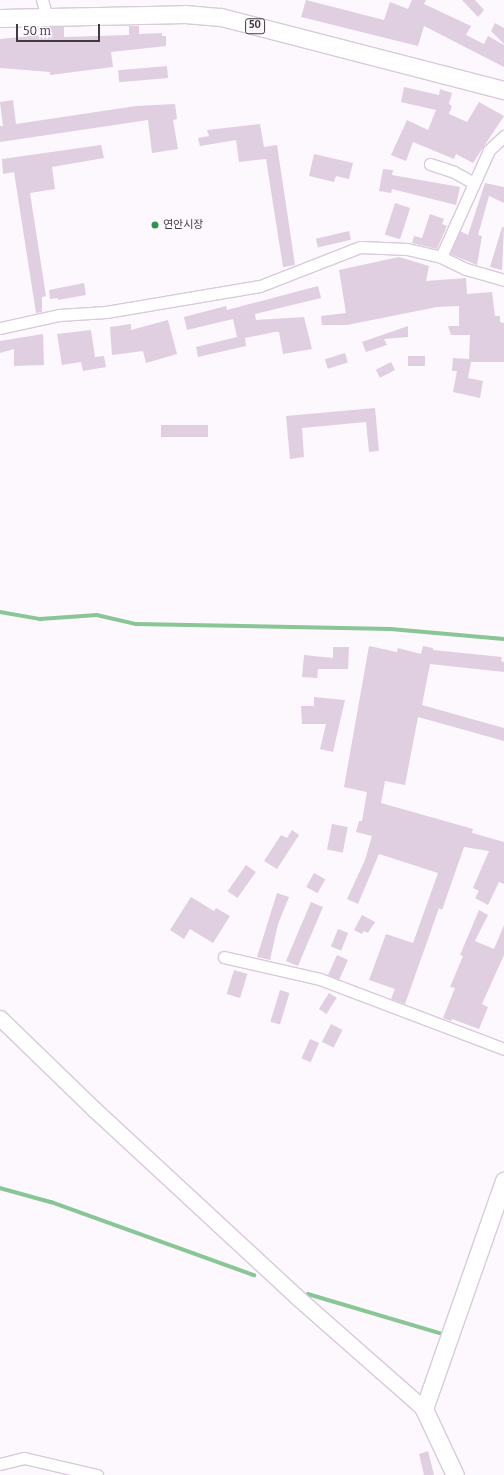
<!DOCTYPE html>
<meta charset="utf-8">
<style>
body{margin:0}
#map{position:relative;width:504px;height:1475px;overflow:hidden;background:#fdf7fe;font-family:Bitter,"Noto Sans KR",serif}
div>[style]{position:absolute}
.stream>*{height:3.5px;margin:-1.75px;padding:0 1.75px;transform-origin:1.75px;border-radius:1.75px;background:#88c696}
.building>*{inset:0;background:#dfcfe1;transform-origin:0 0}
.roads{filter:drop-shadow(1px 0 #d9cadc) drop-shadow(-1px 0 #d9cadc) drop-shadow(0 1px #d9cadc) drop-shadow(0 -1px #d9cadc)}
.minor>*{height:11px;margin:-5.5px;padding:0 5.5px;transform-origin:5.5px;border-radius:5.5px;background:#fff}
.secondary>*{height:15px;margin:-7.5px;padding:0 7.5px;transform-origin:7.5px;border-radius:7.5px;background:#fff}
.primary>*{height:17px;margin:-8.5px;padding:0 8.5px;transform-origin:8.5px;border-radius:8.5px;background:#fff}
.dots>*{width:11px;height:11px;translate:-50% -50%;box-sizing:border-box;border:2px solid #fdf7fe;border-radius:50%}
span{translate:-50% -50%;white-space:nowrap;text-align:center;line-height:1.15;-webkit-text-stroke:4px #fdf7fe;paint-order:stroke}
.shield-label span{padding:1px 3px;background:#fdf7fe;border:1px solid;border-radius:3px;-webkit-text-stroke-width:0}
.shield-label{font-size:10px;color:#403a41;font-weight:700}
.poi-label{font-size:11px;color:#403a41}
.left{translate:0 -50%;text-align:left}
.scale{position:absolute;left:16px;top:24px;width:84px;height:18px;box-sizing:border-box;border:2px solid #403a41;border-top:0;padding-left:5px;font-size:12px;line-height:14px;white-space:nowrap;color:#403a41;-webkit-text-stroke:3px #fdf7fe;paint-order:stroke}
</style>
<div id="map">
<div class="stream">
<div style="left:0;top:612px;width:41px;rotate:9.9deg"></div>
<div style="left:40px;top:619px;width:57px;rotate:-4deg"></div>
<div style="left:97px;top:615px;width:40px;rotate:13deg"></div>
<div style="left:136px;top:624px;width:255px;rotate:1.1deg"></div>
<div style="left:391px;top:629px;width:113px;rotate:5.1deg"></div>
<div style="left:0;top:1188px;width:53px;rotate:15.4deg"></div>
<div style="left:51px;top:1202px;width:216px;rotate:19.8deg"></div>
<div style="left:308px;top:1294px;width:138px;rotate:16.5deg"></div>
</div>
<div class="building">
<div style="clip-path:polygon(306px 0,384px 20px,390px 2px,408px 9px,412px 0,426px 0,424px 4px,471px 26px,466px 35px,484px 44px,488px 36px,504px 45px,504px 67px,424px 26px,418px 46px,301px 17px)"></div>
<div style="clip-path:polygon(462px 0,475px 0,484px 10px,478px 17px)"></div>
<div style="clip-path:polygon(495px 23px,504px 28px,504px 44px,491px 31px)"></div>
<div style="clip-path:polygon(129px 26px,139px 26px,139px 34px,162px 33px,162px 36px,166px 36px,166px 46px,111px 52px,113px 67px,50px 75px,50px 72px,0 68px,0 39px,41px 35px,41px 27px,64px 27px,64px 37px,129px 35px)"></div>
<div style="left:167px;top:66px;width:12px;height:49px;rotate:85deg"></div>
<div style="clip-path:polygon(404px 87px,439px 95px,440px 89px,452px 93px,449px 104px,452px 106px,449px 114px,467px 122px,479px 102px,504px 116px,473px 163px,456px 154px,454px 159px,413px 142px,406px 161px,391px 155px,407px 120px,428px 130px,436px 110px,401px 102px)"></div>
<div style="clip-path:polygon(13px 100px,16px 124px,136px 106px,175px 104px,177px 119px,173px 120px,178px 149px,152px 153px,148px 120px,0 142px,0 126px,3px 126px,0 102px)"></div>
<div style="clip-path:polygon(260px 124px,264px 147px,277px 145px,295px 265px,283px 267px,266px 159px,239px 162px,236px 140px,200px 146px,198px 138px,209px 136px,207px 130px)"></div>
<div style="clip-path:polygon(101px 145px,104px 158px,52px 167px,55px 189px,30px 193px,46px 296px,42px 297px,42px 312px,36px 313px,14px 172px,3px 174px,2px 159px)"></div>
<div style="clip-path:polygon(314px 154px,353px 163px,349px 179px,336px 176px,334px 182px,309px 176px)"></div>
<div style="clip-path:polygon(383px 169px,393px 170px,392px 175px,460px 187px,456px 205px,392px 189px,391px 193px,379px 191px)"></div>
<div style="clip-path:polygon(485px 183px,504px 187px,504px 203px,489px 196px,478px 235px,482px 236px,477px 265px,450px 254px,460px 231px,468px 235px)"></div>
<div style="left:395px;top:203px;width:16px;height:33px;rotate:18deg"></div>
<div style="clip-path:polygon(430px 214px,444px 219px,442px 224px,447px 226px,437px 249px,412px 243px,414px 236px,422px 238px)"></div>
<div style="clip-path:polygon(502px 227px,504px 227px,502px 270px,490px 267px)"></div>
<div style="left:349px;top:231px;width:9px;height:34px;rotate:77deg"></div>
<div style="clip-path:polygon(399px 257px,429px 266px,426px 281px,466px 278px,467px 294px,492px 292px,495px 316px,500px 316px,500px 322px,504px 323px,504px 362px,471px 362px,468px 378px,483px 381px,480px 398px,453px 392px,457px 371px,452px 371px,453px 358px,469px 359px,470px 335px,451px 335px,448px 326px,459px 326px,459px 306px,437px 307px,347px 325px,322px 325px,321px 316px,346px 313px,339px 270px)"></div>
<div style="clip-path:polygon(84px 283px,86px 295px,58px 300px,58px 298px,50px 299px,49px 290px)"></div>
<div style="clip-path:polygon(318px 286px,321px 298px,255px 314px,256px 320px,304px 317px,312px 349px,283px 354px,279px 332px,275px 332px,245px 338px,246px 346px,198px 357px,196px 347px,237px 337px,233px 319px,187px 330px,184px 317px,226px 306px,227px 310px)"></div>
<div style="clip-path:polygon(168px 320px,177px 354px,146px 363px,143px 351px,112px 355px,110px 327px,131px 324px,131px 330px)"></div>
<div style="clip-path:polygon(408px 326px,408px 337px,384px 339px,387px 345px,366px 352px,362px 342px)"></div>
<div style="clip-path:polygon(91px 330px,95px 357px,104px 356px,106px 367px,83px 371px,81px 362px,62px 365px,57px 334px)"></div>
<div style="clip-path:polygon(43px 334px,44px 365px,14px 366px,14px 349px,0 353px,0 341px)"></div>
<div style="left:345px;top:353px;width:10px;height:21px;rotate:73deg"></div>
<div style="left:408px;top:356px;width:17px;height:10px"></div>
<div style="left:391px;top:362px;width:9px;height:17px;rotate:63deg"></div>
<div style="clip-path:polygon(375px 408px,379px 451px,369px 452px,366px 422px,302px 428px,304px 457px,290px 459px,286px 416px)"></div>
<div style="left:208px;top:425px;width:12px;height:47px;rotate:90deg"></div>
<div style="clip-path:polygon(369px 646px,397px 652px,398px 648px,421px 654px,423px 646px,433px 648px,433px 650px,502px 657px,501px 661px,504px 662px,504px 672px,430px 664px,422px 705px,504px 728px,504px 741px,418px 717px,405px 785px,385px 781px,381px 803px,473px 829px,472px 833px,504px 842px,504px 884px,499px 882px,488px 905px,475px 898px,479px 891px,473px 888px,489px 851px,464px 847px,442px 910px,439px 908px,405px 1004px,391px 999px,395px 989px,369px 980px,386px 934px,413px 943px,438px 873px,379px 854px,358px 904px,347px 899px,365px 860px,372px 836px,356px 832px,359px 821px,362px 821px,367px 792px,344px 787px)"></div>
<div style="clip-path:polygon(333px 647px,349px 647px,348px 669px,318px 669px,317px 678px,302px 677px,304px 655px,333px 658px)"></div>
<div style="clip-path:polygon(314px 697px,345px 700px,333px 752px,320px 749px,326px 724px,302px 724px,301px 706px,314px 706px)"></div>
<div style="left:332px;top:824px;width:16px;height:26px;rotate:11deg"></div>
<div style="clip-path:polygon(292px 830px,299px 835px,277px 869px,264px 861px,281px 835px,287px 838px)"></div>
<div style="left:246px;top:865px;width:12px;height:32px;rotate:35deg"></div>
<div style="left:314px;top:873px;width:13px;height:16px;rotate:29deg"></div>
<div style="clip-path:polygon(277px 893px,289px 897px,278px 924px,270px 960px,257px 957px)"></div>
<div style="clip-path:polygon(191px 897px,214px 911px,216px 908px,230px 916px,213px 943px,190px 929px,184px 939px,170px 930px)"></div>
<div style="left:311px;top:902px;width:13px;height:64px;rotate:23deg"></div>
<div style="clip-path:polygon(479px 910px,488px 915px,475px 941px,494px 949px,504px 925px,504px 955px,482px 1004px,488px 1007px,479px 1029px,452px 1019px,451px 1021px,443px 1018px,455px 988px,450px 987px,463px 956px,460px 955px)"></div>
<div style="clip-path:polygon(362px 915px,375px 922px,368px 933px,364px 931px,362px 934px,354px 930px)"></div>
<div style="left:338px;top:929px;width:11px;height:19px;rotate:22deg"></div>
<div style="left:337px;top:955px;width:12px;height:22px;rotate:24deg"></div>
<div style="left:234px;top:970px;width:14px;height:25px;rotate:17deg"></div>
<div style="left:280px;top:990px;width:10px;height:33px;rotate:17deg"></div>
<div style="left:329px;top:993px;width:9px;height:19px;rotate:32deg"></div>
<div style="left:331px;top:1024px;width:13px;height:20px;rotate:27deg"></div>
<div style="left:310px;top:1039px;width:10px;height:21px;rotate:24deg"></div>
<div style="clip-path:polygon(428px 1451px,434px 1475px,424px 1475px,419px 1454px)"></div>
</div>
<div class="roads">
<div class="minor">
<div style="left:42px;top:0;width:17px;rotate:73deg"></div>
<div style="left:430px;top:164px;width:25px;rotate:18deg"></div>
<div style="left:454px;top:172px;width:23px;rotate:29deg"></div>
<div style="left:441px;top:257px;width:117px;rotate:-65.8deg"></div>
<div style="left:489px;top:150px;width:21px;rotate:-43deg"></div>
<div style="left:0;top:328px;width:60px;rotate:-12.4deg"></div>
<div style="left:59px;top:315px;width:47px;rotate:-3.7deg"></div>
<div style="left:106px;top:312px;width:156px;rotate:-9.6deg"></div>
<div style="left:260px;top:286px;width:107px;rotate:-21.3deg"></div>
<div style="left:360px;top:247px;width:47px;rotate:2.4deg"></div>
<div style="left:407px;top:249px;width:35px;rotate:13deg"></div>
<div style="left:441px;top:257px;width:28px;rotate:26deg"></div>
<div style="left:466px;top:269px;width:40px;rotate:16deg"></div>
<div style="left:224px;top:957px;width:98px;rotate:12.9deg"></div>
<div style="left:320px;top:979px;width:197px;rotate:20.8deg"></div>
<div style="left:0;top:1464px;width:25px;rotate:-14deg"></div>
<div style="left:24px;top:1458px;width:75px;rotate:13.1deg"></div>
</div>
<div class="secondary">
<div style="left:0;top:1018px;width:131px;rotate:44.1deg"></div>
<div style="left:94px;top:1109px;width:277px;rotate:42.8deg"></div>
<div style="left:297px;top:1297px;width:169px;rotate:41.4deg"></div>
</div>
<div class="primary">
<div style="left:0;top:18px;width:185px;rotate:-1.2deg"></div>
<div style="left:185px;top:14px;width:36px;rotate:5deg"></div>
<div style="left:221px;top:17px;width:292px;rotate:14.5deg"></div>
<div style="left:455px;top:1475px;width:73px;rotate:-115.2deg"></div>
<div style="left:424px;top:1409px;width:242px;rotate:-70.7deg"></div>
</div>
</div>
<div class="dots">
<div style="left:155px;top:225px;background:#2a974f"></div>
</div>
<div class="shield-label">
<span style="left:255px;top:26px">50</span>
</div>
<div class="poi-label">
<span class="left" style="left:163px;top:225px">연안시장</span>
</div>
<div class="scale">50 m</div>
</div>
